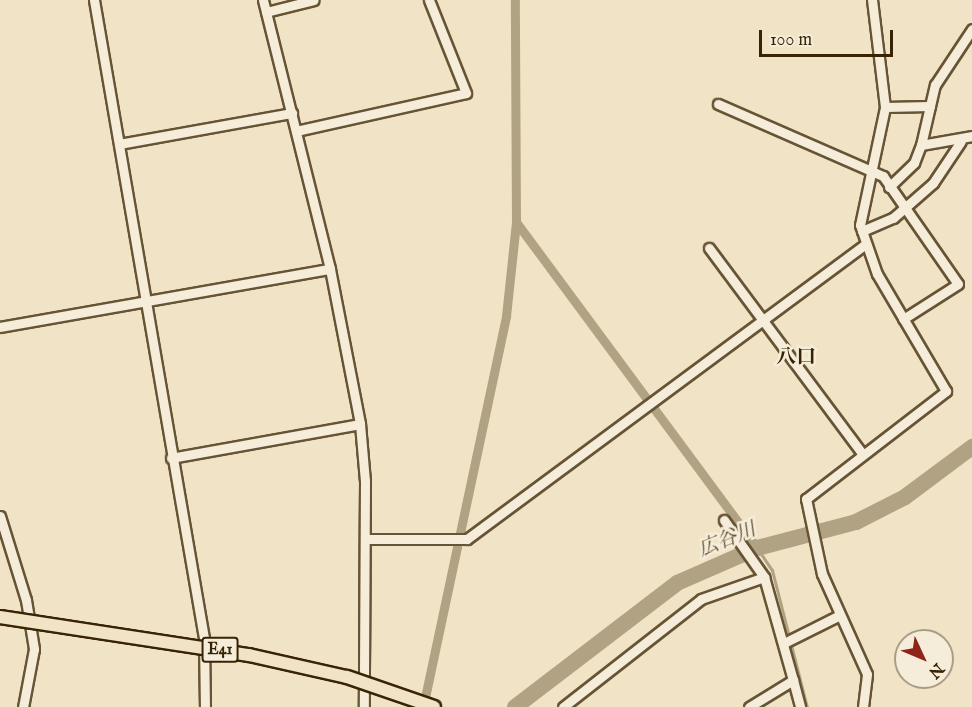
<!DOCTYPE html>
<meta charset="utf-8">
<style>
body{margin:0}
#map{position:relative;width:972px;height:707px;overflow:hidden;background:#f0e3c6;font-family:"IM FELL English","Noto Serif JP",serif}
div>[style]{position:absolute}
.stream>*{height:3px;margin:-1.5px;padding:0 1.5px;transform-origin:1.5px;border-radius:1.5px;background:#b1a284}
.canal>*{height:9px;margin:-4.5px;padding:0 4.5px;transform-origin:4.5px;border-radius:4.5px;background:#b1a284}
.river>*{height:16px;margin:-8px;padding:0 8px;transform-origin:8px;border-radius:8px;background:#b1a284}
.roads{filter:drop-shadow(2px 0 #665434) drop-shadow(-2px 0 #665434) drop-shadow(0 2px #665434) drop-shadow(0 -2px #665434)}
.minor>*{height:9px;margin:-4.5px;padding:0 4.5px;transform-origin:4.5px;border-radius:4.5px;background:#f5edda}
.bridges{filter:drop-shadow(2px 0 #382404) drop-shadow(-2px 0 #382404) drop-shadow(0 2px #382404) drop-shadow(0 -2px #382404)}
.highway-bridge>*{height:12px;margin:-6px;padding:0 6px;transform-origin:6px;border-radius:6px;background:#f0e3c6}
span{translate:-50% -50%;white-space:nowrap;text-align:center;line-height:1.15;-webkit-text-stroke:5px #f5edda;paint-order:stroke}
.shield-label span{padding:2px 4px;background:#f5edda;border:2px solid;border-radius:4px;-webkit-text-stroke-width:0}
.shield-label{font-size:16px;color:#382404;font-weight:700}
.neighbourhood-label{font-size:20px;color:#382404;font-weight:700}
.water-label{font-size:20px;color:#625031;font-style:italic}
.north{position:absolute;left:894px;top:629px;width:60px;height:60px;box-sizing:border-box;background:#f5edda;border:2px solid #a99d84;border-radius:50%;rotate:134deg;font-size:16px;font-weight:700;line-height:24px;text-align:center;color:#382404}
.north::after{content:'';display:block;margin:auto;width:21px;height:27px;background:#8f2418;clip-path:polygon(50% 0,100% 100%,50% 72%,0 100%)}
.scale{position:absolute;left:759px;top:30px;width:134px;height:27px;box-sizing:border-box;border:3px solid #382404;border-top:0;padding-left:8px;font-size:18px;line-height:21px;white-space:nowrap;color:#382404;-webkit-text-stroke:4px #f5edda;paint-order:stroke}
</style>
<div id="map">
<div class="stream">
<div style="left:757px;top:548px;width:27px;rotate:56deg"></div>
<div style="left:772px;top:570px;width:141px;rotate:75.7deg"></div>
</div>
<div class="canal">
<div style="left:516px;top:222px;width:405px;rotate:53.5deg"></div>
<div style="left:423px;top:707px;width:400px;rotate:-78deg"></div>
<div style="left:506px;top:316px;width:95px;rotate:-83.9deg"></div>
<div style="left:516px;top:222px;width:222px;rotate:-90.3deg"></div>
</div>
<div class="river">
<div style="left:515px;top:707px;width:204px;rotate:-37.4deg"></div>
<div style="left:677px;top:583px;width:87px;rotate:-23.6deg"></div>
<div style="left:757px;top:548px;width:102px;rotate:-14.7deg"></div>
<div style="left:856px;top:522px;width:55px;rotate:-27deg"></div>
<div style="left:905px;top:497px;width:84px;rotate:-36.7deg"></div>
</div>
<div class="roads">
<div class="minor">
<div style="left:94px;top:0;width:647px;rotate:80.22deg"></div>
<div style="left:204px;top:638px;width:69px;rotate:89.2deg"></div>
<div style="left:263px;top:0;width:277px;rotate:76deg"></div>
<div style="left:330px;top:269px;width:158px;rotate:79deg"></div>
<div style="left:360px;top:424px;width:57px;rotate:85deg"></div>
<div style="left:365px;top:481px;width:226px;rotate:90.3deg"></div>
<div style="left:266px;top:12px;width:49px;rotate:-14deg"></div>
<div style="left:718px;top:104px;width:180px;rotate:23.6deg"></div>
<div style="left:883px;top:176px;width:131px;rotate:55.2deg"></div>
<div style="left:958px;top:284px;width:65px;rotate:147.5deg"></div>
<div style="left:930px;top:106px;width:22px;rotate:-77deg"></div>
<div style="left:935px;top:85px;width:67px;rotate:-56.5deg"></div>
<div style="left:885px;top:107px;width:45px;rotate:-1.3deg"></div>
<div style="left:930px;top:106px;width:40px;rotate:103deg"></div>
<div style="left:921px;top:145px;width:52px;rotate:-10deg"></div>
<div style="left:296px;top:131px;width:174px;rotate:-12.6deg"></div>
<div style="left:466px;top:93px;width:100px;rotate:-111.7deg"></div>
<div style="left:119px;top:144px;width:176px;rotate:-10.2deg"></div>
<div style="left:889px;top:187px;width:35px;rotate:-44deg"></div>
<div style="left:914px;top:163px;width:19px;rotate:-69deg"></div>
<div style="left:862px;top:231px;width:34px;rotate:-23deg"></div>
<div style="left:893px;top:218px;width:53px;rotate:-41.2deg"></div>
<div style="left:933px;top:183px;width:50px;rotate:-56.3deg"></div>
<div style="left:709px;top:248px;width:256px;rotate:53.3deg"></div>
<div style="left:0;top:327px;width:335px;rotate:-10deg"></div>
<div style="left:171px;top:458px;width:192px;rotate:-10.2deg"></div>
<div style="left:0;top:516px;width:88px;rotate:72.8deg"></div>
<div style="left:26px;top:600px;width:50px;rotate:80.7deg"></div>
<div style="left:34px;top:649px;width:59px;rotate:100.7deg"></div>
<div style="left:724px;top:520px;width:70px;rotate:54.9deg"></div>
<div style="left:365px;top:539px;width:102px"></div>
<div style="left:467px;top:539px;width:495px;rotate:-36.5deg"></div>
<div style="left:784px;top:643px;width:60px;rotate:-26.6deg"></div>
<div style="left:563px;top:707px;width:175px;rotate:-38deg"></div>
<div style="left:701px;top:599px;width:67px;rotate:-19.2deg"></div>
<div style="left:764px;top:577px;width:107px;rotate:74.3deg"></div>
<div style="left:749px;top:707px;width:52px;rotate:-31.5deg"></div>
<div style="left:793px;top:680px;width:28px;rotate:75deg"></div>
<div style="left:863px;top:707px;width:33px;rotate:-83deg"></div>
<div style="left:867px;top:674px;width:110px;rotate:-114.2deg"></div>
<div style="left:822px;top:574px;width:77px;rotate:-102deg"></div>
<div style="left:806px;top:499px;width:177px;rotate:-37.6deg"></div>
<div style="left:946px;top:391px;width:136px;rotate:-120.5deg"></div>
<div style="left:877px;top:274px;width:52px;rotate:-109.1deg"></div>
<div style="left:860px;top:225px;width:121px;rotate:-78deg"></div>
<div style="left:885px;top:107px;width:108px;rotate:-96.9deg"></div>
</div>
</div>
<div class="bridges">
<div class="highway-bridge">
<div style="left:0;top:617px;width:252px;rotate:8.7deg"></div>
<div style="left:249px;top:655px;width:100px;rotate:12.7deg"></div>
<div style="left:347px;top:677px;width:92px;rotate:19deg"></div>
</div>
</div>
<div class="shield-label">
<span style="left:220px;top:650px">E41</span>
</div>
<div class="neighbourhood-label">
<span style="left:796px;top:357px">八口</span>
</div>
<div class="water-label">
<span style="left:727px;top:540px;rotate:-22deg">広谷川</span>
</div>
<div class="north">N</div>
<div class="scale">100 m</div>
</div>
